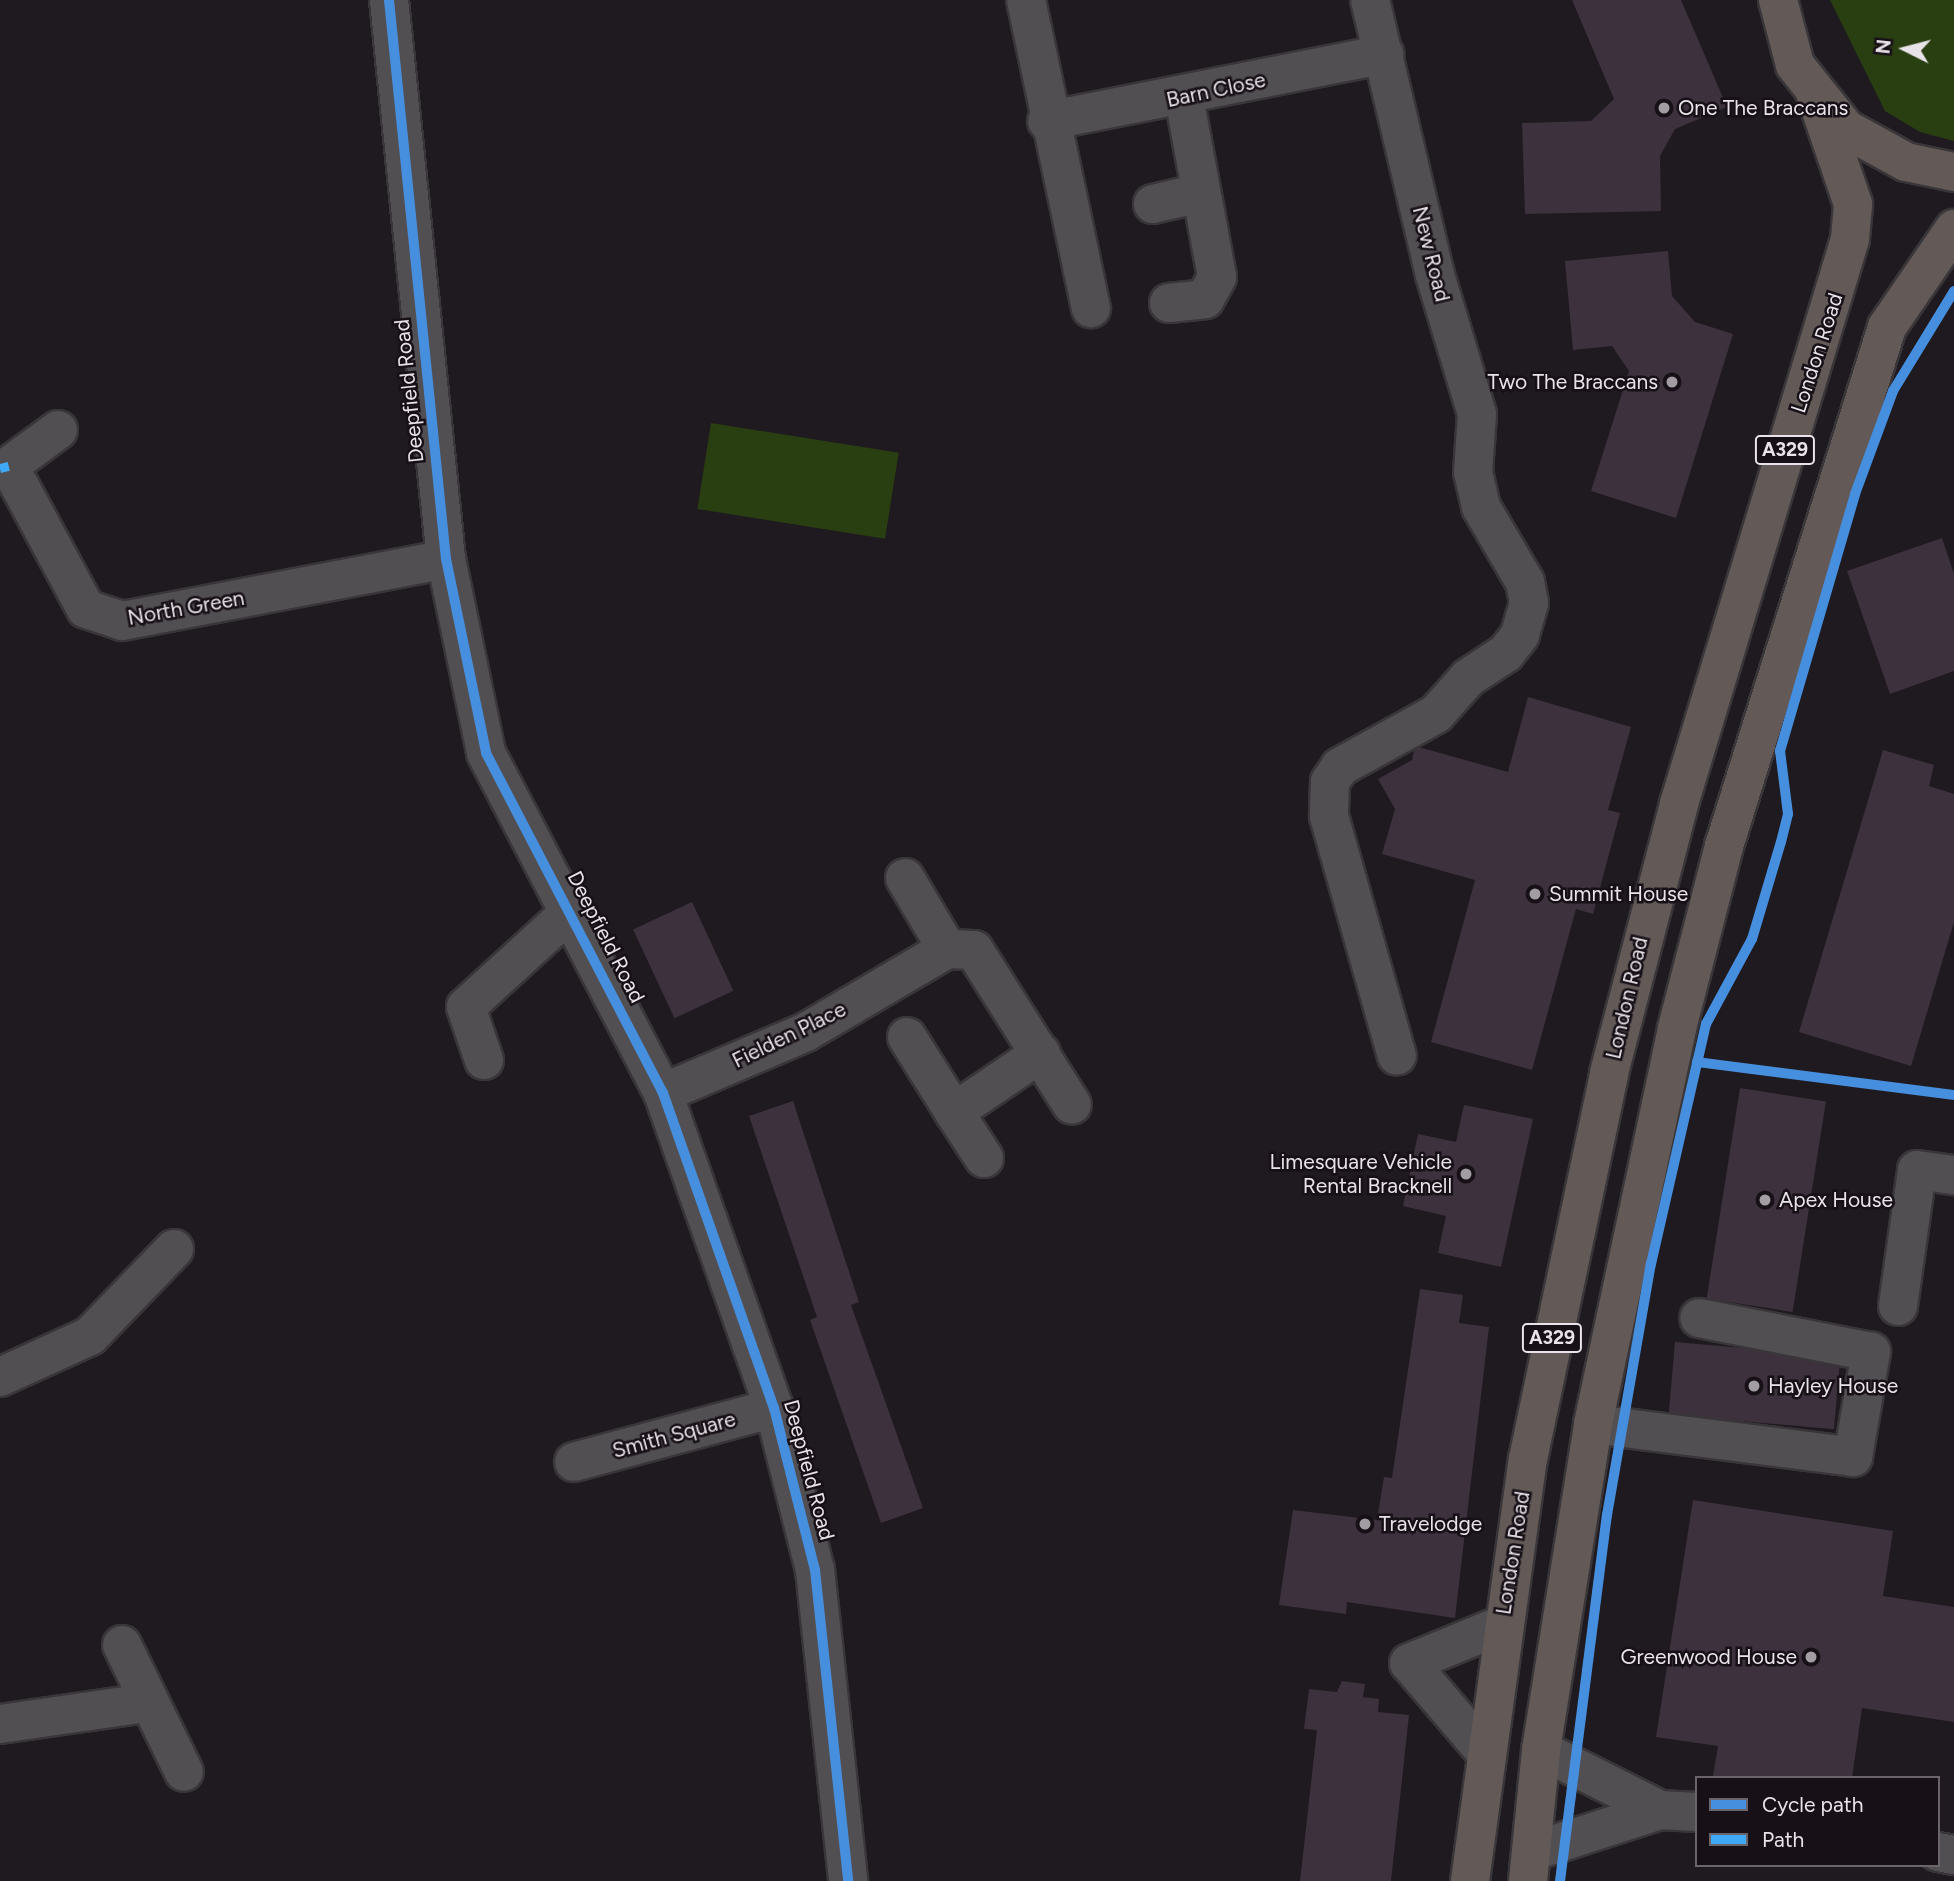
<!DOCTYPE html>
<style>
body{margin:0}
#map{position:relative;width:1954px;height:1881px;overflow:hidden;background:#1f1a1f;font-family:Figtree,sans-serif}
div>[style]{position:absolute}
.green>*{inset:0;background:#293f12;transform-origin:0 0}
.building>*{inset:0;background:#3d313d;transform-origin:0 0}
.roads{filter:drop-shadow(2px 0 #393639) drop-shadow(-2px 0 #393639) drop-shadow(0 2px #393639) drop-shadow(0 -2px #393639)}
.minor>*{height:38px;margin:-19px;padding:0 19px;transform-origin:19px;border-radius:19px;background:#524f52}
.major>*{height:38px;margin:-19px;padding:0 19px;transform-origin:19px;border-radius:19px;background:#635a58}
.quiet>*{height:9px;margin-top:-4.5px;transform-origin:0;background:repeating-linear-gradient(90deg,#3fa9f5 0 18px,transparent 0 27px)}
.cycleway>*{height:10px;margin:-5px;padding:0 5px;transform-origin:5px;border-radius:5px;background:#468fdf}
.dots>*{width:19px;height:19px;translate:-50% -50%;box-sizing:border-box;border:4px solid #171017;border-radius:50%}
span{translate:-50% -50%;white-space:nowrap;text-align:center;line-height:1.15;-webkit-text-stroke:5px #171017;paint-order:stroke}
.shield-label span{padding:2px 5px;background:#171017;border:2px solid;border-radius:5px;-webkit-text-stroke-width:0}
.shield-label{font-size:19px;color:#e8e3e8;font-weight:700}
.street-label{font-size:21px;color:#e8e3e8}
.poi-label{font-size:21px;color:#e8e3e8}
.left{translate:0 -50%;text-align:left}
.right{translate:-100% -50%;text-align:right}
.legend{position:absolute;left:1695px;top:1776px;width:245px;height:91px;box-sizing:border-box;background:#171017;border:2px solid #6b646b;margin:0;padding:9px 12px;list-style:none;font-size:21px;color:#e8e3e8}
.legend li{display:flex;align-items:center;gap:14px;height:35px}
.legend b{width:35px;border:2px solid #6b646b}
.north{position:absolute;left:1870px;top:14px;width:70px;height:70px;-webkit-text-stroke:5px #171017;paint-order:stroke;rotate:276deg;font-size:19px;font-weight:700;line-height:28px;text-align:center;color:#e8e3e8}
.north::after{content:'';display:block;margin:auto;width:24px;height:32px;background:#e8e3e8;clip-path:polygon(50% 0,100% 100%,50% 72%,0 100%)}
</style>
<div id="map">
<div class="green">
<div style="clip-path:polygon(1830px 0,1954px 0,1954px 141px,1920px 132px,1885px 111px)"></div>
<div style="left:711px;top:423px;width:190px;height:87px;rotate:9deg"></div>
</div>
<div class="building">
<div style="clip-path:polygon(1572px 0,1681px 0,1727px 107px,1675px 129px,1660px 156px,1661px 211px,1525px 214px,1522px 123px,1591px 121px,1614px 99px)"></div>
<div style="clip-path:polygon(1668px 251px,1672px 296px,1695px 322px,1733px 334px,1676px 518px,1591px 491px,1629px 371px,1612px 346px,1573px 350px,1565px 261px)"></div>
<div style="clip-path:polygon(1942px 538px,1954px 574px,1954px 671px,1890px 694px,1847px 571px)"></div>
<div style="clip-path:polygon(1528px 697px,1631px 727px,1608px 810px,1620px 813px,1593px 914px,1576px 909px,1532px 1070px,1431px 1042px,1475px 880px,1382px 854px,1395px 809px,1378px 779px,1412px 760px,1415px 746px,1508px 772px)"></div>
<div style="clip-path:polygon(1883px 750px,1934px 765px,1929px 786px,1954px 794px,1954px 922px,1911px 1066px,1799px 1032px)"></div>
<div style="left:692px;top:902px;width:98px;height:65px;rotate:65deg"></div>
<div style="left:1740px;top:1088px;width:87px;height:213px;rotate:9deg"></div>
<div style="clip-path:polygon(793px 1101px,859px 1302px,851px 1305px,923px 1508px,881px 1523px,810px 1320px,817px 1317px,749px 1116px)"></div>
<div style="clip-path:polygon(1464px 1105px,1533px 1119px,1501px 1267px,1438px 1253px,1446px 1216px,1403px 1206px,1418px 1134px,1456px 1142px)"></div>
<div style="clip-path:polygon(1420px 1289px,1463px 1295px,1459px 1323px,1489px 1327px,1455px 1618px,1347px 1602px,1346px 1614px,1279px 1605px,1293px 1510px,1377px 1520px,1384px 1477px,1392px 1478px)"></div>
<div style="left:1675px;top:1342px;width:166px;height:73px;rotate:5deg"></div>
<div style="clip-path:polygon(1693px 1500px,1893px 1531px,1883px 1596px,1954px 1607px,1954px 1722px,1862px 1708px,1852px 1778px,1713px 1776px,1718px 1746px,1656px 1737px)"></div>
<div style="clip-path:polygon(1342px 1681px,1365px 1684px,1363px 1697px,1379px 1699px,1378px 1712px,1409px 1715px,1391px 1881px,1300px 1881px,1317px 1730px,1304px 1729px,1309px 1689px,1337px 1692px)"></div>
</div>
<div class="roads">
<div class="minor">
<div style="left:389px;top:0;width:562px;rotate:84.18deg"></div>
<div style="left:446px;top:559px;width:198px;rotate:78.3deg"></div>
<div style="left:486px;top:753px;width:383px;rotate:62.5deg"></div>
<div style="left:663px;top:1093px;width:334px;rotate:70.6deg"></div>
<div style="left:774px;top:1408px;width:167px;rotate:75.8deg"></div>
<div style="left:815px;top:1570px;width:313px;rotate:83.9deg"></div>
<div style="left:1026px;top:0;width:315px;rotate:78.1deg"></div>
<div style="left:1370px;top:0;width:283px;rotate:76.7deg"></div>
<div style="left:1435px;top:275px;width:145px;rotate:73.2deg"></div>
<div style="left:1477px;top:414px;width:58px;rotate:93.9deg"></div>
<div style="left:1473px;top:472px;width:36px;rotate:77deg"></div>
<div style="left:1481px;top:507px;width:87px;rotate:59.6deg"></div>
<div style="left:1525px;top:582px;width:21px;rotate:79deg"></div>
<div style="left:1529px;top:603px;width:33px;rotate:106deg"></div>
<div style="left:1520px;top:635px;width:23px;rotate:128deg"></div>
<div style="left:1506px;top:653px;width:45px;rotate:146.7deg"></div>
<div style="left:1468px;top:678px;width:48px;rotate:131.6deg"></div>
<div style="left:1436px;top:714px;width:110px;rotate:151.1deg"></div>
<div style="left:1340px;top:767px;width:18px;rotate:124deg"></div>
<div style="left:1330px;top:782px;width:34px;rotate:92deg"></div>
<div style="left:1329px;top:816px;width:249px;rotate:74.2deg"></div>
<div style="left:1047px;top:121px;width:344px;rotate:-11.2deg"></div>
<div style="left:1153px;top:204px;width:48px;rotate:-13.2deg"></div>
<div style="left:1169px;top:303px;width:36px;rotate:-6deg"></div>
<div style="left:1205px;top:299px;width:25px;rotate:-61deg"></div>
<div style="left:1217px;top:277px;width:183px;rotate:-100.4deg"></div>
<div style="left:58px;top:430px;width:61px;rotate:143.7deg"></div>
<div style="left:9px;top:466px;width:162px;rotate:61.7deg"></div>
<div style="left:86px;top:609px;width:38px;rotate:18deg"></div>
<div style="left:122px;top:621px;width:330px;rotate:-10.8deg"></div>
<div style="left:905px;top:878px;width:82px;rotate:59.4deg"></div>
<div style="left:907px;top:1037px;width:89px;rotate:57.9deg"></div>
<div style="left:954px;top:1112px;width:105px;rotate:-34.1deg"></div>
<div style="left:484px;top:1060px;width:56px;rotate:-108.8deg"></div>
<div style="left:466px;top:1007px;width:142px;rotate:-42.4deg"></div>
<div style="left:663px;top:1093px;width:155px;rotate:-23.1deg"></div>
<div style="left:806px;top:1032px;width:164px;rotate:-30.5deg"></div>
<div style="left:947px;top:949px;width:27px;rotate:2deg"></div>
<div style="left:974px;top:950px;width:183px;rotate:57.7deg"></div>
<div style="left:954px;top:1112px;width:55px;rotate:56.9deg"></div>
<div style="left:1898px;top:1306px;width:137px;rotate:-82deg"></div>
<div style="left:1917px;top:1170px;width:37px;rotate:8deg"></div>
<div style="left:0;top:1377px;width:99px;rotate:-24.5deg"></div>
<div style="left:90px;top:1336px;width:121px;rotate:-46deg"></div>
<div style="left:1593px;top:1424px;width:262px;rotate:7.2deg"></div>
<div style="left:1853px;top:1457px;width:107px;rotate:-80.3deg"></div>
<div style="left:1871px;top:1352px;width:175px;rotate:-168.8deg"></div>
<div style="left:574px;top:1462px;width:207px;rotate:-15.1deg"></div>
<div style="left:122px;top:1645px;width:141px;rotate:64deg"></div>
<div style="left:0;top:1724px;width:148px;rotate:-8.2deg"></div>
<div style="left:1541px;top:1750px;width:133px;rotate:26.8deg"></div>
<div style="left:1486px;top:1753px;width:118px;rotate:-130.5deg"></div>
<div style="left:1409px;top:1663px;width:100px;rotate:-22.2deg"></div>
<div style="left:1531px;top:1852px;width:136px;rotate:-18deg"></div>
<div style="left:1660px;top:1810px;width:37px;rotate:3deg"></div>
<div style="left:1938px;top:1852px;width:16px;rotate:11deg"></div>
</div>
<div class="major">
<div style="left:1778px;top:0;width:67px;rotate:75.3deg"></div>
<div style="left:1795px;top:65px;width:82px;rotate:51.4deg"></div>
<div style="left:1846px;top:129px;width:68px;rotate:28.8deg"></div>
<div style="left:1906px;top:162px;width:49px;rotate:11.8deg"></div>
<div style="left:1470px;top:1881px;width:426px;rotate:-82.2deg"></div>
<div style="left:1528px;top:1459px;width:394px;rotate:-78.1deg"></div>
<div style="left:1609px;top:1073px;width:278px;rotate:-75.4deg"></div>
<div style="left:1679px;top:804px;width:590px;rotate:-73.16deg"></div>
<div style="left:1850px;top:239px;width:35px;rotate:-85deg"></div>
<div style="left:1853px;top:204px;width:114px;rotate:-108.9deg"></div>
<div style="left:1528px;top:1881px;width:132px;rotate:-84.3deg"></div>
<div style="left:1541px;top:1750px;width:330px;rotate:-80.9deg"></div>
<div style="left:1593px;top:1424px;width:405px;rotate:-78deg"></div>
<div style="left:1677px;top:1028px;width:188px;rotate:-75.5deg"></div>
<div style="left:1724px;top:846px;width:544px;rotate:-72.56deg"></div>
<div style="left:1887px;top:327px;width:119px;rotate:-55.6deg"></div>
</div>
</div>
<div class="quiet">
<div style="left:0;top:468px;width:9px;rotate:-13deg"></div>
</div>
<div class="cycleway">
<div style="left:389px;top:0;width:562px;rotate:84.18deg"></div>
<div style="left:446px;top:559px;width:198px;rotate:78.3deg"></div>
<div style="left:486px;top:753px;width:383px;rotate:62.5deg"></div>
<div style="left:663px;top:1093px;width:334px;rotate:70.6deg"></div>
<div style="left:774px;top:1408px;width:167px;rotate:75.8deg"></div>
<div style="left:815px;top:1570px;width:313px;rotate:83.9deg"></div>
<div style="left:1697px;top:1062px;width:259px;rotate:7.3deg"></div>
<div style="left:1560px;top:1881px;width:369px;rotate:-82.7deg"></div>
<div style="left:1607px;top:1515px;width:255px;rotate:-80.1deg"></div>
<div style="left:1651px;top:1264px;width:246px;rotate:-77.1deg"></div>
<div style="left:1706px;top:1024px;width:97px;rotate:-61.6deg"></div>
<div style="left:1752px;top:939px;width:101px;rotate:-73.4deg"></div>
<div style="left:1781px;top:842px;width:29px;rotate:-76deg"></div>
<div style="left:1788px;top:814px;width:64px;rotate:-97.2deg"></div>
<div style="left:1780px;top:751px;width:268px;rotate:-73.7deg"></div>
<div style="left:1855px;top:494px;width:110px;rotate:-69.7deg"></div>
<div style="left:1893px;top:391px;width:117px;rotate:-58.6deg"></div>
</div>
<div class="dots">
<div style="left:1664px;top:108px;background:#a29da2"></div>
<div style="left:1672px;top:382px;background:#a29da2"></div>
<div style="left:1535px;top:894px;background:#a29da2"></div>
<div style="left:1466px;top:1174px;background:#a29da2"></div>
<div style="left:1765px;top:1200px;background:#a29da2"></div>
<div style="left:1754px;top:1386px;background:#a29da2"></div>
<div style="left:1365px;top:1524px;background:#a29da2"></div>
<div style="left:1811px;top:1657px;background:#a29da2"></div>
</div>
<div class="shield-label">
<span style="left:1785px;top:450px">A329</span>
<span style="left:1552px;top:1338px">A329</span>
</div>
<div class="street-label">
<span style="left:1216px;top:90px;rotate:-12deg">Barn Close</span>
<span style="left:1431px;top:254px;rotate:76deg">New Road</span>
<span style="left:1817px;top:353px;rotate:-72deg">London Road</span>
<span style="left:409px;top:391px;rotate:-96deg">Deepfield Road</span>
<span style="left:186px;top:608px;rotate:-10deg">North Green</span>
<span style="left:606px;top:937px;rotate:63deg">Deepfield Road</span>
<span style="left:1627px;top:998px;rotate:-77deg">London Road</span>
<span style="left:789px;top:1035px;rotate:-26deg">Fielden Place</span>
<span style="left:674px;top:1435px;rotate:-15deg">Smith Square</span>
<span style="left:809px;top:1470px;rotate:75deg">Deepfield Road</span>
<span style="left:1513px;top:1553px;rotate:-81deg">London Road</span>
</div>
<div class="poi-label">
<span class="left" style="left:1678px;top:108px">One The Braccans</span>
<span class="right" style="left:1658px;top:382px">Two The Braccans</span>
<span class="left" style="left:1549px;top:894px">Summit House</span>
<span class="right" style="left:1452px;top:1174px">Limesquare Vehicle<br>Rental Bracknell</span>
<span class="left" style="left:1779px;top:1200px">Apex House</span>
<span class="left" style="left:1768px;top:1386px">Hayley House</span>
<span class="left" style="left:1379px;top:1524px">Travelodge</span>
<span class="right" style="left:1797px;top:1657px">Greenwood House</span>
</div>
<ul class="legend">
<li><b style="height:9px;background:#468fdf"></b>Cycle path</li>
<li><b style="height:9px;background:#3fa9f5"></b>Path</li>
</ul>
<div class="north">N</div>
</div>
